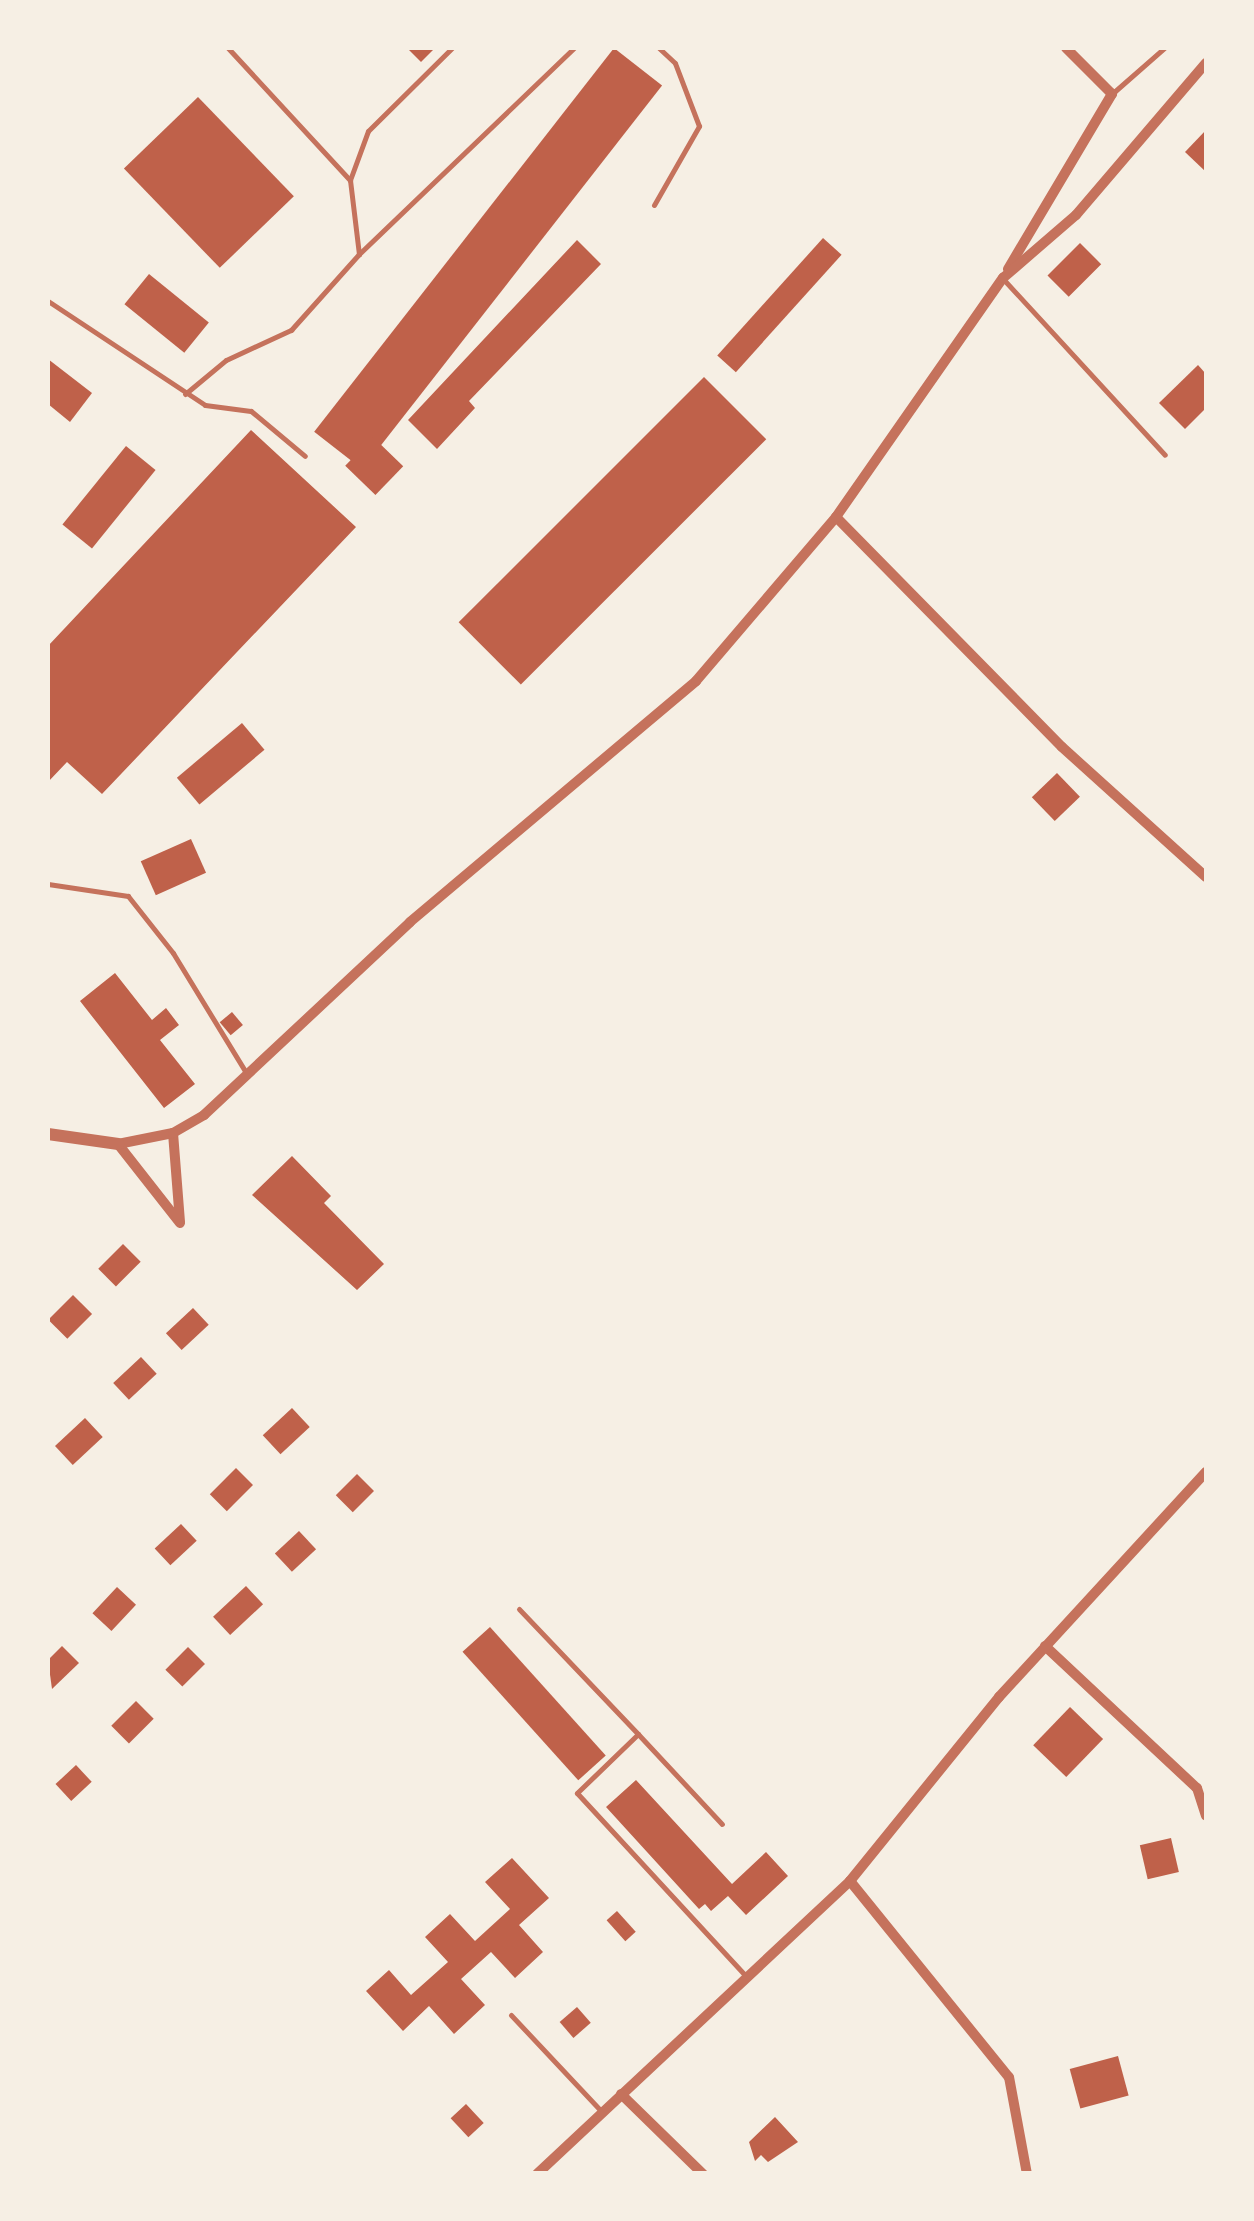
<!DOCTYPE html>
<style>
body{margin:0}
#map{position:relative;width:1254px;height:2221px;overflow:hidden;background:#f6efe4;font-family:Ubuntu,sans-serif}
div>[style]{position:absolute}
.building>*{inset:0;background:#bf614a;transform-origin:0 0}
.service>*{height:5px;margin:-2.5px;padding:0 2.5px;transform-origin:2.5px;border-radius:2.5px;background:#c5725c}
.minor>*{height:10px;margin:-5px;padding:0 5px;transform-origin:5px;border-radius:5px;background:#c5725c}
.tertiary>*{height:12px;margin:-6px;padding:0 6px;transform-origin:6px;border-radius:6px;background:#c5725c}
span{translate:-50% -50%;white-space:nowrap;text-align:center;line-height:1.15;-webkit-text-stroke:10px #f6efe4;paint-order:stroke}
.frame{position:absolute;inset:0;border:50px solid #f6efe4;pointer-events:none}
</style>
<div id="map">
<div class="building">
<div style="clip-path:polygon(407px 48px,435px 48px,421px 62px)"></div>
<div style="left:614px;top:48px;width:61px;height:487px;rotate:38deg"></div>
<div style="left:198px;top:97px;width:138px;height:103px;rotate:46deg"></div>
<div style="clip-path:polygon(1206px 130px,1206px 172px,1185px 152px)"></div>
<div style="left:823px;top:238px;width:25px;height:158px;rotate:42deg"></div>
<div style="clip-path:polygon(577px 240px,601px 264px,469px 401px,475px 408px,437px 449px,408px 420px)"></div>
<div style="left:1080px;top:243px;width:30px;height:46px;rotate:45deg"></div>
<div style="left:149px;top:274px;width:77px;height:39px;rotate:39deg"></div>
<div style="clip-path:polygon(48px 359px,92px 393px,70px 422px,48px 404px)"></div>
<div style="clip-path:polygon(1198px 365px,1206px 374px,1206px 408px,1185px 429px,1159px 403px)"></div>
<div style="left:704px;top:377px;width:88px;height:347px;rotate:45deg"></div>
<div style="clip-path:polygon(251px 430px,356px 527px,102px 794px,67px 762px,48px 782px,48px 646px)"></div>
<div style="left:373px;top:437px;width:42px;height:40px;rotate:44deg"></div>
<div style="left:126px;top:446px;width:38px;height:101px;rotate:39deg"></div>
<div style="left:242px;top:723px;width:35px;height:85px;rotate:50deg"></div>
<div style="left:1057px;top:773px;width:33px;height:35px;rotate:46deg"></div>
<div style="left:191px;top:839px;width:37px;height:55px;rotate:66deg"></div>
<div style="clip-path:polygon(115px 973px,152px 1020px,166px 1008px,179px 1025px,160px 1040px,195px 1084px,164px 1108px,80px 1001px)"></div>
<div style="left:232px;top:1012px;width:17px;height:16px;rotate:50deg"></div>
<div style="clip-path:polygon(292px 1156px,331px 1196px,324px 1203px,384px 1264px,357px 1290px,252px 1195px)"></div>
<div style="left:123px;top:1244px;width:25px;height:35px;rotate:45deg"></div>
<div style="left:73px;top:1295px;width:27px;height:35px;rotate:45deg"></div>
<div style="left:193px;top:1308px;width:23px;height:37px;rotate:47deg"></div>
<div style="left:141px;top:1357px;width:23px;height:38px;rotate:47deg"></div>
<div style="left:292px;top:1408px;width:26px;height:40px;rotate:47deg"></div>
<div style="left:85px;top:1418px;width:26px;height:41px;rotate:47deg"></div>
<div style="left:236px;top:1468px;width:24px;height:37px;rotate:45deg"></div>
<div style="left:357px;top:1474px;width:24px;height:30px;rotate:45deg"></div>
<div style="left:181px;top:1524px;width:23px;height:36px;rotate:47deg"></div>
<div style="left:299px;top:1531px;width:25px;height:33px;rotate:47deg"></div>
<div style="left:246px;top:1586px;width:25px;height:45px;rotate:47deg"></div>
<div style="left:117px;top:1587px;width:26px;height:36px;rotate:43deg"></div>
<div style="left:490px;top:1627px;width:173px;height:37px;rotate:48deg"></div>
<div style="clip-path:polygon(62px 1646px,79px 1663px,52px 1689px,48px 1660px)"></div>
<div style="left:188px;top:1647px;width:24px;height:32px;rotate:45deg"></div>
<div style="left:136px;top:1701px;width:25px;height:35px;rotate:45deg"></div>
<div style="left:1070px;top:1707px;width:46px;height:53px;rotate:44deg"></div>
<div style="left:76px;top:1765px;width:23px;height:28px;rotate:47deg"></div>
<div style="clip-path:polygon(636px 1780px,732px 1884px,766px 1852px,788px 1876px,746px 1915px,728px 1896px,711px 1911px,705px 1904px,699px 1909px,606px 1807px)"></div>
<div style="left:1171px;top:1838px;width:35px;height:32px;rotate:77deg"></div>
<div style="clip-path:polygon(512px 1858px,549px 1898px,519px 1925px,543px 1952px,515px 1978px,491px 1952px,461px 1979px,485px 2005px,454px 2034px,429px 2006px,403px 2031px,366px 1991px,389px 1970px,411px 1995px,448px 1962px,425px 1937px,450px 1914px,475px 1941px,510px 1909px,485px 1882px)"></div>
<div style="left:617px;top:1911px;width:28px;height:14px;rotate:48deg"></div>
<div style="left:577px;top:2007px;width:21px;height:23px;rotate:49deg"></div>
<div style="left:1118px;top:2056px;width:41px;height:50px;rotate:75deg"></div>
<div style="left:466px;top:2104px;width:26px;height:21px;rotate:47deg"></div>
<div style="clip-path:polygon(775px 2117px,798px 2142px,768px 2162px,761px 2155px,755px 2161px,749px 2142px)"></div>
</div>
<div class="service">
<div style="left:228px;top:48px;width:180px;rotate:47.3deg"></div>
<div style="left:350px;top:180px;width:75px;rotate:83.1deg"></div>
<div style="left:1114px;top:92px;width:67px;rotate:-41.3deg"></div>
<div style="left:350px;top:180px;width:52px;rotate:-69.8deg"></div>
<div style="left:368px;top:131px;width:118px;rotate:-44.7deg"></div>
<div style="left:654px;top:205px;width:91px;rotate:-60.3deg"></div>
<div style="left:699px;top:126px;width:67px;rotate:-110.9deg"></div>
<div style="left:675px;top:63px;width:22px;rotate:-137deg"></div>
<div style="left:1005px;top:281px;width:236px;rotate:47.4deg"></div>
<div style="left:48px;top:301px;width:188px;rotate:33.5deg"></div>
<div style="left:205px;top:405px;width:46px;rotate:7.4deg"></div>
<div style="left:251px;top:411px;width:70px;rotate:39.8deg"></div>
<div style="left:185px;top:394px;width:53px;rotate:-39.7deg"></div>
<div style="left:226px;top:360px;width:72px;rotate:-24.8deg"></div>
<div style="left:291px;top:330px;width:102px;rotate:-48.2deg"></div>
<div style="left:359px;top:254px;width:298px;rotate:-43.8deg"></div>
<div style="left:48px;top:884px;width:81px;rotate:8.5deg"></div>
<div style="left:128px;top:896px;width:73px;rotate:51.7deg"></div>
<div style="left:173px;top:953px;width:144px;rotate:58.6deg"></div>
<div style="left:519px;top:1609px;width:173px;rotate:46.4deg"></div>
<div style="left:638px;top:1734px;width:85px;rotate:136deg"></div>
<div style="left:577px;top:1793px;width:251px;rotate:47.3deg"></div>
<div style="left:638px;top:1734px;width:123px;rotate:47deg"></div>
<div style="left:511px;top:2015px;width:133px;rotate:46.8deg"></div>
</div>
<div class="minor">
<div style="left:1008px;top:269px;width:204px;rotate:-59.3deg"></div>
<div style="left:1112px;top:94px;width:65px;rotate:-135deg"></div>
<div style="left:836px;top:517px;width:322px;rotate:45.5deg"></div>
<div style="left:1062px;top:747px;width:194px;rotate:42.1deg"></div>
<div style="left:173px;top:1133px;width:89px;rotate:85.5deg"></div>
<div style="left:180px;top:1223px;width:100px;rotate:-128.1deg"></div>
<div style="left:118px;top:1144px;width:56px;rotate:-11.3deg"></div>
<div style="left:173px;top:1133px;width:36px;rotate:-30deg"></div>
<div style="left:204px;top:1115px;width:282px;rotate:-43.1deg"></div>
<div style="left:410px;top:922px;width:374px;rotate:-40.1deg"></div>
<div style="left:696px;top:681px;width:216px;rotate:-49.5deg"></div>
<div style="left:836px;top:517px;width:292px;rotate:-55.1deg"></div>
<div style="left:1003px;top:278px;width:96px;rotate:-40.8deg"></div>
<div style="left:1076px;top:215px;width:200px;rotate:-49.5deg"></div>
<div style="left:1045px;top:1646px;width:208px;rotate:43.1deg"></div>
<div style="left:1197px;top:1788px;width:29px;rotate:72deg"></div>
<div style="left:850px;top:1881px;width:252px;rotate:51deg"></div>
<div style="left:1009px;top:2077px;width:99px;rotate:79.5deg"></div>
<div style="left:621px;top:2094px;width:115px;rotate:44.3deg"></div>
<div style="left:537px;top:2174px;width:429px;rotate:-43.1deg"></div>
<div style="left:850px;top:1881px;width:237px;rotate:-51deg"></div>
<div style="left:999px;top:1697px;width:306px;rotate:-47.4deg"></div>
</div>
<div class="tertiary">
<div style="left:48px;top:1134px;width:71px;rotate:8.1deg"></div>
</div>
<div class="frame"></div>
</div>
